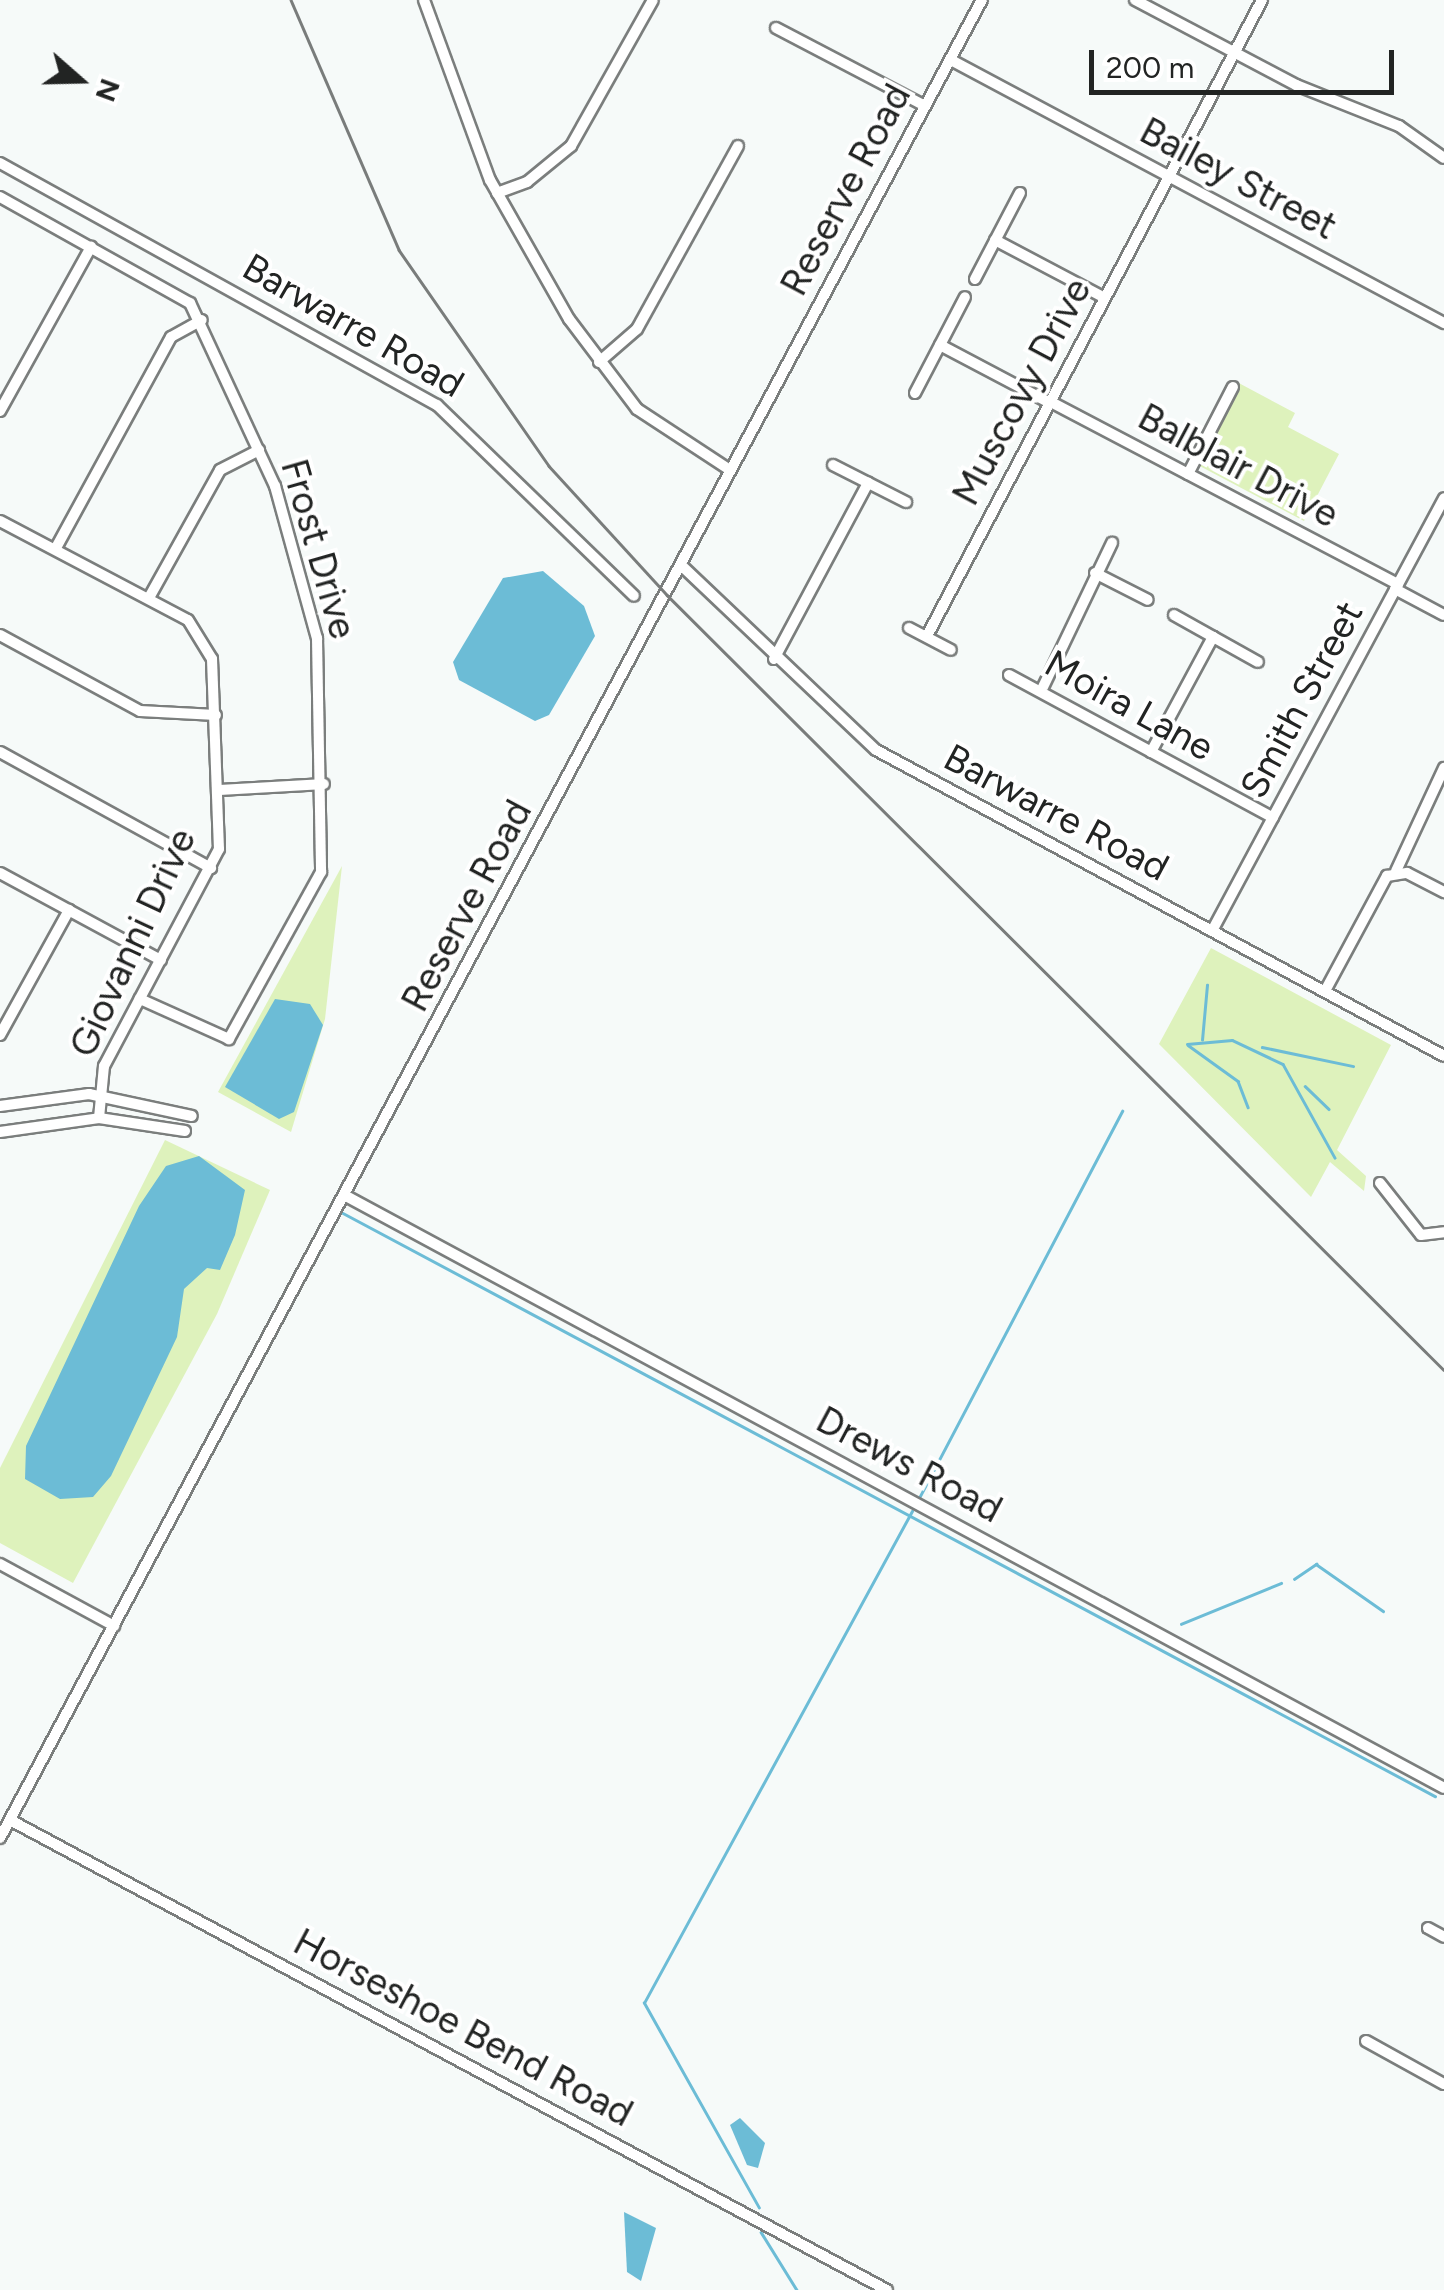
<!DOCTYPE html>
<style>
body{margin:0}
#map{position:relative;width:1444px;height:2290px;overflow:hidden;background:#f6faf9;font-family:Figtree,sans-serif}
div>[style]{position:absolute}
.green>*{inset:0;background:#def2bc}
.water>*{inset:0;background:#6cbcd6}
.stream>*{height:2.5px;margin:-1.25px;padding:0 1.25px;transform-origin:1.25px;border-radius:1.25px;background:#6cbcd6}
.roads{filter:drop-shadow(2px 0 #7b7e7d) drop-shadow(-2px 0 #7b7e7d) drop-shadow(0 2px #7b7e7d) drop-shadow(0 -2px #7b7e7d)}
.minor>*{height:10px;margin:-5px;padding:0 5px;transform-origin:5px;border-radius:5px;background:#fff}
.rail>*{height:2.5px;margin:-1.25px;padding:0 1.25px;transform-origin:1.25px;border-radius:1.25px;background:#797c7b}
span{translate:-50% -50%;white-space:nowrap;text-align:center;line-height:1.15;-webkit-text-stroke:8px #fff;paint-order:stroke}
.street-label{font-size:38px;color:#222423}
.north{position:absolute;left:30px;top:30px;width:100px;height:100px;-webkit-text-stroke:8px #fff;paint-order:stroke;rotate:110deg;font-size:28px;font-weight:700;line-height:40px;text-align:center;color:#222423}
.north::after{content:'';display:block;margin:auto;width:35px;height:45px;background:#222423;clip-path:polygon(50% 0,100% 100%,50% 72%,0 100%)}
.scale{position:absolute;left:1089px;top:50px;width:305px;height:45px;box-sizing:border-box;border:5px solid #222423;border-top:0;padding-left:12px;font-size:30px;line-height:35px;white-space:nowrap;color:#222423;-webkit-text-stroke:8px #fff;paint-order:stroke}
</style>
<div id="map">
<div class="green">
<div style="clip-path:polygon(1235px 381px,1295px 413px,1288px 427px,1339px 454px,1304px 521px,1194px 463px)"></div>
<div style="clip-path:polygon(342px 866px,325px 1019px,291px 1132px,218px 1092px)"></div>
<div style="clip-path:polygon(1211px 948px,1391px 1045px,1337px 1150px,1366px 1176px,1364px 1191px,1330px 1162px,1311px 1197px,1159px 1044px)"></div>
<div style="clip-path:polygon(165px 1140px,270px 1190px,217px 1314px,73px 1583px,0 1543px,0 1468px)"></div>
</div>
<div class="water">
<div style="clip-path:polygon(543px 571px,584px 606px,595px 636px,549px 715px,535px 721px,459px 680px,453px 662px,503px 578px)"></div>
<div style="clip-path:polygon(275px 999px,310px 1004px,323px 1025px,294px 1112px,279px 1119px,225px 1087px)"></div>
<div style="clip-path:polygon(199px 1156px,245px 1190px,235px 1235px,220px 1270px,207px 1268px,184px 1289px,177px 1337px,111px 1476px,93px 1497px,60px 1499px,25px 1479px,26px 1446px,139px 1206px,166px 1166px)"></div>
<div style="clip-path:polygon(740px 2118px,765px 2143px,758px 2168px,747px 2165px,730px 2125px)"></div>
<div style="clip-path:polygon(624px 2212px,656px 2228px,641px 2281px,627px 2272px)"></div>
</div>
<div class="stream">
<div style="left:1202px;top:1040px;width:55px;rotate:-84.8deg"></div>
<div style="left:1187px;top:1044px;width:45px;rotate:-5.1deg"></div>
<div style="left:1232px;top:1040px;width:56px;rotate:25.2deg"></div>
<div style="left:1283px;top:1064px;width:107px;rotate:61deg"></div>
<div style="left:1188px;top:1045px;width:62px;rotate:35.8deg"></div>
<div style="left:1238px;top:1081px;width:28px;rotate:69deg"></div>
<div style="left:1262px;top:1047px;width:93px;rotate:11.8deg"></div>
<div style="left:1305px;top:1086px;width:33px;rotate:44deg"></div>
<div style="left:343px;top:1213px;width:1238px;rotate:28.1deg"></div>
<div style="left:919px;top:1498px;width:437px;rotate:-62.3deg"></div>
<div style="left:1294px;top:1579px;width:27px;rotate:-34deg"></div>
<div style="left:1316px;top:1564px;width:82px;rotate:35deg"></div>
<div style="left:1181px;top:1624px;width:108px;rotate:-22.3deg"></div>
<div style="left:759px;top:2208px;width:235px;rotate:-119.3deg"></div>
<div style="left:644px;top:2003px;width:560px;rotate:-61.42deg"></div>
<div style="left:761px;top:2232px;width:68px;rotate:58.2deg"></div>
</div>
<div class="roads">
<div class="minor">
<div style="left:424px;top:0;width:192px;rotate:69.9deg"></div>
<div style="left:490px;top:180px;width:160px;rotate:60.4deg"></div>
<div style="left:569px;top:319px;width:113px;rotate:52.9deg"></div>
<div style="left:637px;top:409px;width:111px;rotate:33.3deg"></div>
<div style="left:1135px;top:0;width:182px;rotate:27.8deg"></div>
<div style="left:1296px;top:85px;width:111px;rotate:21.7deg"></div>
<div style="left:1399px;top:126px;width:55px;rotate:35.4deg"></div>
<div style="left:776px;top:28px;width:168px;rotate:27.6deg"></div>
<div style="left:951px;top:60px;width:559px;rotate:28.08deg"></div>
<div style="left:0;top:163px;width:500px;rotate:29deg"></div>
<div style="left:437px;top:405px;width:274px;rotate:44.1deg"></div>
<div style="left:497px;top:193px;width:32px;rotate:-20deg"></div>
<div style="left:527px;top:182px;width:57px;rotate:-39.3deg"></div>
<div style="left:571px;top:146px;width:167px;rotate:-60.7deg"></div>
<div style="left:0;top:197px;width:218px;rotate:29.2deg"></div>
<div style="left:190px;top:303px;width:202px;rotate:65.1deg"></div>
<div style="left:275px;top:486px;width:158px;rotate:74.6deg"></div>
<div style="left:317px;top:638px;width:234px;rotate:89deg"></div>
<div style="left:321px;top:872px;width:191px;rotate:118.9deg"></div>
<div style="left:229px;top:1039px;width:98px;rotate:-155.8deg"></div>
<div style="left:995px;top:240px;width:124px;rotate:27.8deg"></div>
<div style="left:975px;top:279px;width:97px;rotate:-62.4deg"></div>
<div style="left:940px;top:345px;width:124px;rotate:27.8deg"></div>
<div style="left:599px;top:362px;width:50px;rotate:-41deg"></div>
<div style="left:637px;top:329px;width:209px;rotate:-61.1deg"></div>
<div style="left:915px;top:393px;width:108px;rotate:-62.5deg"></div>
<div style="left:1051px;top:402px;width:392px;rotate:27.7deg"></div>
<div style="left:0;top:411px;width:188px;rotate:-61deg"></div>
<div style="left:833px;top:465px;width:82px;rotate:26.9deg"></div>
<div style="left:1188px;top:474px;width:98px;rotate:-62.7deg"></div>
<div style="left:0;top:521px;width:212px;rotate:27.8deg"></div>
<div style="left:188px;top:620px;width:46px;rotate:58.4deg"></div>
<div style="left:212px;top:659px;width:190px;rotate:87.9deg"></div>
<div style="left:219px;top:849px;width:246px;rotate:117.9deg"></div>
<div style="left:104px;top:1066px;width:52px;rotate:95.5deg"></div>
<div style="left:57px;top:546px;width:238px;rotate:-61.4deg"></div>
<div style="left:171px;top:337px;width:35px;rotate:-29deg"></div>
<div style="left:682px;top:566px;width:267px;rotate:43.5deg"></div>
<div style="left:876px;top:750px;width:645px;rotate:28.31deg"></div>
<div style="left:1095px;top:573px;width:59px;rotate:27deg"></div>
<div style="left:1395px;top:589px;width:55px;rotate:28deg"></div>
<div style="left:150px;top:596px;width:144px;rotate:-60.9deg"></div>
<div style="left:220px;top:470px;width:44px;rotate:-27.1deg"></div>
<div style="left:1174px;top:615px;width:96px;rotate:29.2deg"></div>
<div style="left:909px;top:628px;width:47px;rotate:27.6deg"></div>
<div style="left:0;top:635px;width:159px;rotate:28.5deg"></div>
<div style="left:140px;top:711px;width:76px;rotate:3deg"></div>
<div style="left:927px;top:636px;width:719px;rotate:-62.22deg"></div>
<div style="left:774px;top:659px;width:200px;rotate:-61.9deg"></div>
<div style="left:1009px;top:675px;width:300px;rotate:28.4deg"></div>
<div style="left:1043px;top:687px;width:160px;rotate:-64.4deg"></div>
<div style="left:0;top:752px;width:241px;rotate:28.8deg"></div>
<div style="left:1151px;top:752px;width:131px;rotate:-61.7deg"></div>
<div style="left:220px;top:790px;width:104px;rotate:-3.3deg"></div>
<div style="left:1396px;top:871px;width:114px;rotate:-65deg"></div>
<div style="left:0;top:873px;width:183px;rotate:28.4deg"></div>
<div style="left:1212px;top:931px;width:491px;rotate:-61.8deg"></div>
<div style="left:1325px;top:991px;width:131px;rotate:-61.7deg"></div>
<div style="left:1387px;top:876px;width:20px;rotate:-9deg"></div>
<div style="left:1407px;top:873px;width:42px;rotate:27.2deg"></div>
<div style="left:0;top:1035px;width:143px;rotate:-61.1deg"></div>
<div style="left:0;top:1106px;width:90px;rotate:-7.7deg"></div>
<div style="left:89px;top:1094px;width:105px;rotate:12.1deg"></div>
<div style="left:0;top:1132px;width:100px;rotate:-8deg"></div>
<div style="left:99px;top:1118px;width:87px;rotate:8.6deg"></div>
<div style="left:1380px;top:1183px;width:66px;rotate:51.7deg"></div>
<div style="left:1421px;top:1235px;width:23px;rotate:-7deg"></div>
<div style="left:346px;top:1196px;width:1247px;rotate:28.33deg"></div>
<div style="left:0;top:1564px;width:130px;rotate:28.5deg"></div>
<div style="left:10px;top:1820px;width:995px;rotate:28.19deg"></div>
<div style="left:0;top:1838px;width:2084px;rotate:-61.89deg"></div>
<div style="left:1428px;top:1928px;width:18px;rotate:29deg"></div>
<div style="left:1366px;top:2041px;width:89px;rotate:28.9deg"></div>
</div>
</div>
<div class="rail">
<div style="left:291px;top:0;width:272px;rotate:66.6deg"></div>
<div style="left:399px;top:250px;width:263px;rotate:55.2deg"></div>
<div style="left:549px;top:466px;width:175px;rotate:47.5deg"></div>
<div style="left:667px;top:595px;width:1097px;rotate:44.93deg"></div>
</div>
<div class="street-label">
<span style="left:1238px;top:179px;rotate:28deg">Bailey Street</span>
<span style="left:846px;top:190px;rotate:-62deg">Reserve Road</span>
<span style="left:353px;top:326px;rotate:30deg">Barwarre Road</span>
<span style="left:1022px;top:392px;rotate:-62deg">Muscovy Drive</span>
<span style="left:1238px;top:466px;rotate:28deg">Balblair Drive</span>
<span style="left:318px;top:549px;rotate:74deg">Frost Drive</span>
<span style="left:1302px;top:700px;rotate:-62deg">Smith Street</span>
<span style="left:1129px;top:706px;rotate:29deg">Moira Lane</span>
<span style="left:1056px;top:813px;rotate:28deg">Barwarre Road</span>
<span style="left:467px;top:906px;rotate:-62deg">Reserve Road</span>
<span style="left:133px;top:943px;rotate:-65deg">Giovanni Drive</span>
<span style="left:909px;top:1465px;rotate:28deg">Drews Road</span>
<span style="left:463px;top:2028px;rotate:28deg">Horseshoe Bend Road</span>
</div>
<div class="north">N</div>
<div class="scale">200 m</div>
</div>
